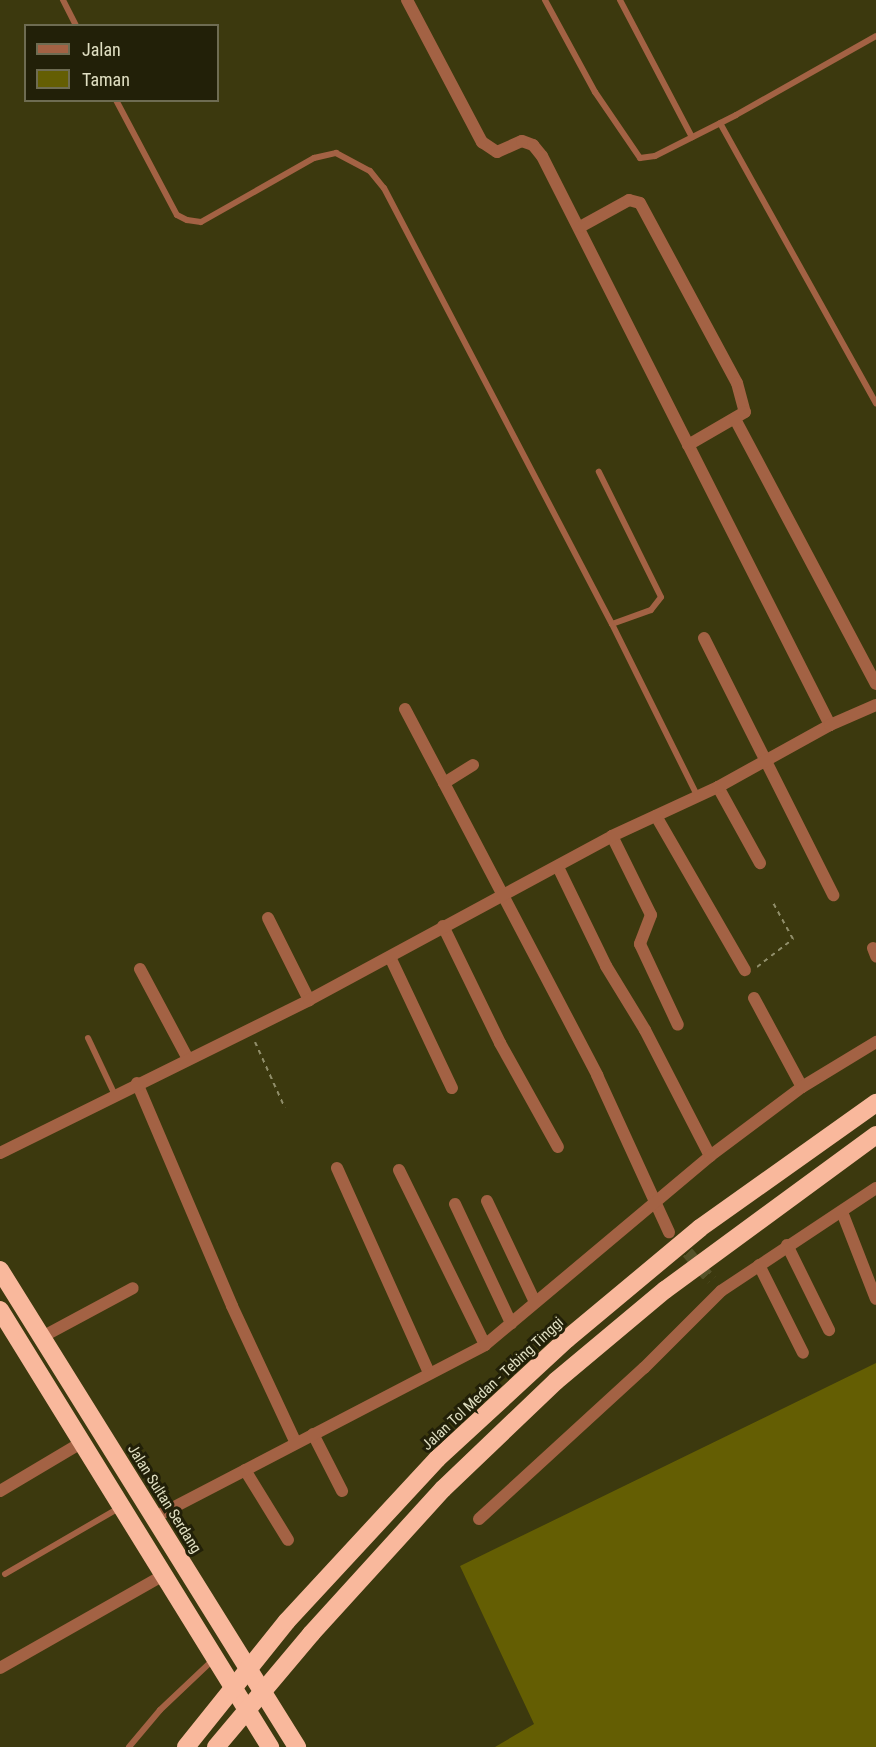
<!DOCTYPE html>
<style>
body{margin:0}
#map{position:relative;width:876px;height:1747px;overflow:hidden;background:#3c390e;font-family:"Roboto Condensed",sans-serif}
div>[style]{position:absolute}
.green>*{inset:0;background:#645e03}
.street-tunnel>*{height:12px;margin-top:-6px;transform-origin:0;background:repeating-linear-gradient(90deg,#555229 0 12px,transparent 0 18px)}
.path>*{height:2px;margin-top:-1px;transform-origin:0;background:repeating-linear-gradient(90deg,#908e6a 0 4.5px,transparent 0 9px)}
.lane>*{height:6px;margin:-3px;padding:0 3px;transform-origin:3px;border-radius:3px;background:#a36244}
.street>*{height:12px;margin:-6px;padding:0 6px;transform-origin:6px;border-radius:6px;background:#a36244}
.highway>*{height:18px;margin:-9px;padding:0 9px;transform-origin:9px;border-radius:9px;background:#f9b89c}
span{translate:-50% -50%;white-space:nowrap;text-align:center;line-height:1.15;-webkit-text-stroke:6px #222008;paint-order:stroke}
.street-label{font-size:15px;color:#e0dfc2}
.legend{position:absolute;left:24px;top:24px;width:195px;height:78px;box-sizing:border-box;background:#222008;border:2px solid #6e6c52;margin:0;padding:8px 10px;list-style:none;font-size:18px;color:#e0dfc2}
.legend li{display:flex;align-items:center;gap:12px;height:30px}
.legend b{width:30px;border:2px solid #6e6c52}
</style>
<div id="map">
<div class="green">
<div style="clip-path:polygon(876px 1363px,876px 1747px,495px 1747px,534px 1724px,460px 1566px)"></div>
</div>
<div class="street-tunnel">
<div style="left:676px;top:1239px;width:54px;rotate:49.5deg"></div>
</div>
<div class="path">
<div style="left:757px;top:967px;width:46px;rotate:-37.9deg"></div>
<div style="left:793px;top:939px;width:43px;rotate:-118.9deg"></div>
<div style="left:255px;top:1042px;width:72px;rotate:65.6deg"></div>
</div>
<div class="lane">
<div style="left:63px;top:0;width:29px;rotate:63deg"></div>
<div style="left:545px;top:0;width:105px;rotate:61.5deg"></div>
<div style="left:595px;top:92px;width:80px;rotate:55.7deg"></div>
<div style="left:640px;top:158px;width:15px;rotate:-8deg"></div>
<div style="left:655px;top:156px;width:91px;rotate:-26.8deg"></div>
<div style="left:736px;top:115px;width:161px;rotate:-29.4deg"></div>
<div style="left:620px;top:0;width:155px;rotate:62.3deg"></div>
<div style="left:116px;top:100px;width:130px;rotate:62.1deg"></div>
<div style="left:177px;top:215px;width:11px;rotate:27deg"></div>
<div style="left:187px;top:220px;width:14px;rotate:8deg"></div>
<div style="left:201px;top:222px;width:130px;rotate:-29.5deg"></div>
<div style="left:314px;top:158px;width:23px;rotate:-13deg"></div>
<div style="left:336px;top:153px;width:38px;rotate:28deg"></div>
<div style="left:370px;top:171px;width:22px;rotate:51deg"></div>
<div style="left:384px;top:188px;width:492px;rotate:62.4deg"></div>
<div style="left:612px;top:624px;width:41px;rotate:-19.7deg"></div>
<div style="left:651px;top:610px;width:16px;rotate:-52deg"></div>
<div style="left:661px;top:597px;width:140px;rotate:-116.4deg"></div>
<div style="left:720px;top:123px;width:321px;rotate:60.9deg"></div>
<div style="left:612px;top:624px;width:193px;rotate:63.6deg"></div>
<div style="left:88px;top:1038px;width:63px;rotate:64.7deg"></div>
<div style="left:5px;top:1574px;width:132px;rotate:-30.1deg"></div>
<div style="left:129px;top:1747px;width:48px;rotate:-50deg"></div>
<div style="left:160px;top:1710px;width:74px;rotate:-43.4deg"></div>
</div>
<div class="street">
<div style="left:407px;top:0;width:161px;rotate:62.2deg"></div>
<div style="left:482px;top:142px;width:18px;rotate:34deg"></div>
<div style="left:497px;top:152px;width:27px;rotate:-24deg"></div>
<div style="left:522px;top:141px;width:12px;rotate:20deg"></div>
<div style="left:533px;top:145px;width:14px;rotate:51deg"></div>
<div style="left:542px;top:156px;width:638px;rotate:63.15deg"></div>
<div style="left:580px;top:227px;width:56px;rotate:-28.9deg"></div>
<div style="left:629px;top:200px;width:11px;rotate:15deg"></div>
<div style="left:640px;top:203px;width:204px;rotate:61.7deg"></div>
<div style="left:737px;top:383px;width:30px;rotate:75deg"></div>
<div style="left:745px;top:412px;width:66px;rotate:149.9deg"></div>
<div style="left:735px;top:419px;width:300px;rotate:62deg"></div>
<div style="left:704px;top:638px;width:288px;rotate:63.3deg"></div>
<div style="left:405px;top:709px;width:84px;rotate:62.2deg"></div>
<div style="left:473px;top:765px;width:34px;rotate:148deg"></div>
<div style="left:444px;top:783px;width:330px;rotate:62.3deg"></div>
<div style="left:597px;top:1075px;width:173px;rotate:65.4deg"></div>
<div style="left:718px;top:787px;width:87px;rotate:61.1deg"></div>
<div style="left:656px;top:816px;width:178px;rotate:60deg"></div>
<div style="left:612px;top:836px;width:88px;rotate:63.7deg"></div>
<div style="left:651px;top:915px;width:31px;rotate:111deg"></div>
<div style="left:640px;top:944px;width:89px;rotate:64.9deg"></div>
<div style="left:558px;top:867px;width:110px;rotate:64.1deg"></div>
<div style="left:606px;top:966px;width:75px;rotate:58.6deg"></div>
<div style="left:645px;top:1030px;width:142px;rotate:62.7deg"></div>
<div style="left:268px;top:918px;width:92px;rotate:63.4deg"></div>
<div style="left:443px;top:926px;width:130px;rotate:64deg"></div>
<div style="left:500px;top:1043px;width:119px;rotate:60.9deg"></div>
<div style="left:873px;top:948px;width:9px;rotate:69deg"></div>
<div style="left:390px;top:957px;width:145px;rotate:64.7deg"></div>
<div style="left:140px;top:969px;width:100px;rotate:61.9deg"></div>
<div style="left:754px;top:998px;width:101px;rotate:61.7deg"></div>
<div style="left:137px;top:1083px;width:242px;rotate:66.9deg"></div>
<div style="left:232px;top:1306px;width:151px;rotate:65deg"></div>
<div style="left:0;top:1153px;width:345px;rotate:-26.3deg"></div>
<div style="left:309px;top:1000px;width:345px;rotate:-28.4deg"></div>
<div style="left:612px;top:836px;width:117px;rotate:-24.8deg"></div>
<div style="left:718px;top:787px;width:128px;rotate:-29deg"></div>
<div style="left:830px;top:725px;width:50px;rotate:-23.5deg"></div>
<div style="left:337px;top:1168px;width:225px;rotate:65.8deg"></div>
<div style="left:399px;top:1170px;width:195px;rotate:63.8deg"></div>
<div style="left:487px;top:1201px;width:112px;rotate:64.6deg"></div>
<div style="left:455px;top:1204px;width:132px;rotate:64.8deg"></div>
<div style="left:842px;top:1212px;width:93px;rotate:68.7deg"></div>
<div style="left:787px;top:1245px;width:95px;rotate:63.7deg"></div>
<div style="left:759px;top:1265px;width:98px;rotate:63.4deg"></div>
<div style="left:42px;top:1337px;width:103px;rotate:-28.3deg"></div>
<div style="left:313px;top:1434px;width:64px;rotate:63deg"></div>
<div style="left:245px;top:1470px;width:82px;rotate:58.4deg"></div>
<div style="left:0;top:1491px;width:94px;rotate:-30.7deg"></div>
<div style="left:155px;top:1517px;width:372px;rotate:-27.5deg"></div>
<div style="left:485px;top:1345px;width:294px;rotate:-40deg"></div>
<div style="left:710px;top:1156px;width:115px;rotate:-36.9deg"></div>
<div style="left:802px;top:1087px;width:87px;rotate:-31.3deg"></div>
<div style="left:479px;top:1519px;width:224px;rotate:-42.5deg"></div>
<div style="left:644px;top:1368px;width:109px;rotate:-45deg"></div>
<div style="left:721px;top:1291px;width:186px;rotate:-33.6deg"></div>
<div style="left:0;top:1668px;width:186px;rotate:-29.6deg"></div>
</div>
<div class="highway">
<div style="left:0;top:1270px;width:562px;rotate:58.09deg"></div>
<div style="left:0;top:1310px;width:514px;rotate:58.29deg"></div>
<div style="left:186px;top:1747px;width:161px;rotate:-51.3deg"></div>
<div style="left:287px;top:1621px;width:221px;rotate:-47.2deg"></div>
<div style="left:437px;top:1459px;width:177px;rotate:-42.7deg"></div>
<div style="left:567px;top:1339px;width:173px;rotate:-39.8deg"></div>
<div style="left:700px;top:1228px;width:216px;rotate:-35.4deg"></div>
<div style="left:216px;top:1747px;width:148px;rotate:-49.9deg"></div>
<div style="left:311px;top:1634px;width:196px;rotate:-47.7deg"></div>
<div style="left:443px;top:1489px;width:156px;rotate:-43.7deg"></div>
<div style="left:556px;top:1381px;width:142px;rotate:-39.9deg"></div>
<div style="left:665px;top:1290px;width:262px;rotate:-36.3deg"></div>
</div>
<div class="street-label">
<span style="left:493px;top:1384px;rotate:-43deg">Jalan Tol Medan - Tebing Tinggi</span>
<span style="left:164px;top:1499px;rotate:58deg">Jalan Sultan Serdang</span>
</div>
<ul class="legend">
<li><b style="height:8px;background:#a36244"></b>Jalan</li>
<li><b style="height:16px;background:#645e03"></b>Taman</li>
</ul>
</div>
